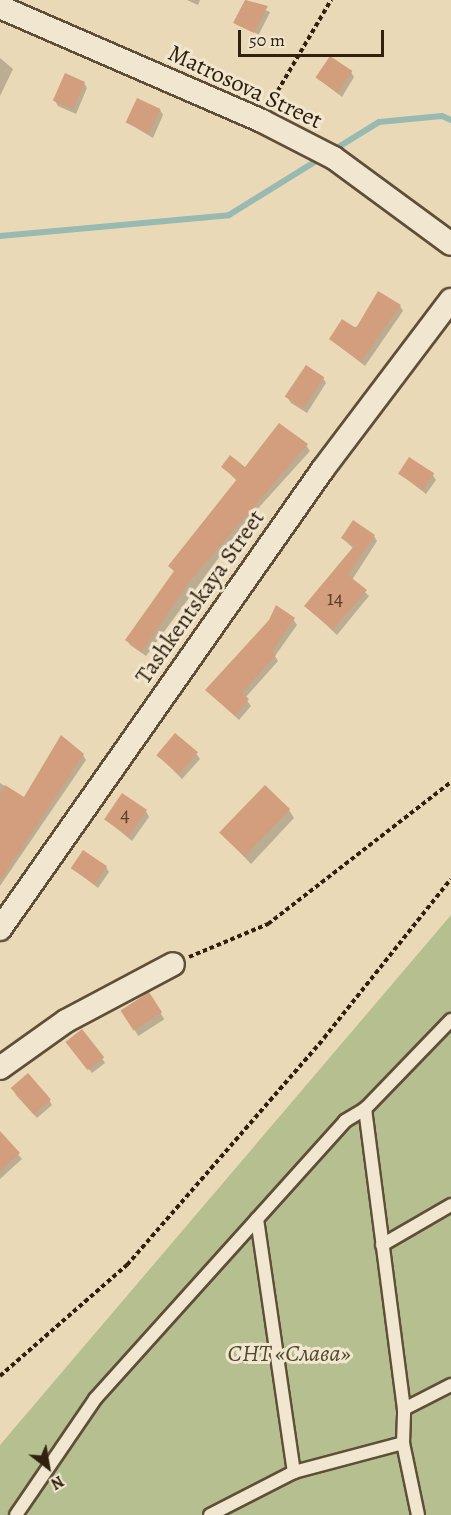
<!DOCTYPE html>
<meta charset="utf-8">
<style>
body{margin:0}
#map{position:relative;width:451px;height:1515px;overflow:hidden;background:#ead9b6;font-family:Alegreya,serif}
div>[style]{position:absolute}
.green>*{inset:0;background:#b5bf8f}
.shadow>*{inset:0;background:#0003;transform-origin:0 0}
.stream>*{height:6px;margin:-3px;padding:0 3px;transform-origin:3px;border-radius:3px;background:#98bab2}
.building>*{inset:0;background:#d39e7d;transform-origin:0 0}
.path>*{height:4px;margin-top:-2px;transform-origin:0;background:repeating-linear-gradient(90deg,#31200e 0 4.5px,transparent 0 7.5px)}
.roads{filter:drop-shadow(2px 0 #5f4e38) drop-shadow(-2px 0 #5f4e38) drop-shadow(0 2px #5f4e38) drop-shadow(0 -2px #5f4e38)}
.service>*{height:12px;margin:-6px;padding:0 6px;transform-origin:6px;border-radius:6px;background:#f1e6d0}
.minor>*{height:22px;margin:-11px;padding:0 11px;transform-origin:11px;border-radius:11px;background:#f1e6d0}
span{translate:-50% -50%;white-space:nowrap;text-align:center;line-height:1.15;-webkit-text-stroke:6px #f1e6d0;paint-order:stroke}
.number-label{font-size:21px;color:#5a402a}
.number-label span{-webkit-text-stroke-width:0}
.street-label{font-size:24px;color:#31200e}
.park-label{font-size:24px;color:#52482e;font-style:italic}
.north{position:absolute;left:18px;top:1437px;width:60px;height:60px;-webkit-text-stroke:4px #f1e6d0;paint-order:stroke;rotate:149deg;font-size:16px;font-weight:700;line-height:24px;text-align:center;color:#31200e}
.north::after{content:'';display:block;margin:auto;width:21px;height:27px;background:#31200e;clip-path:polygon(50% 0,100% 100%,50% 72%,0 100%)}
.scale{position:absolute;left:238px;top:30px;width:146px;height:27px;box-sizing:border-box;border:3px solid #31200e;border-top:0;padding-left:8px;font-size:18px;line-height:21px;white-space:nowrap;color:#31200e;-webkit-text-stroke:4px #f1e6d0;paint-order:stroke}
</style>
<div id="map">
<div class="green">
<div style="clip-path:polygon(451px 915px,451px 1515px,0 1515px,0 1445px)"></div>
</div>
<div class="shadow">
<div style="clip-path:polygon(187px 0,200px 0,198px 5px)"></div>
<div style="left:246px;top:0;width:27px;height:25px;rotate:27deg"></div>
<div style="clip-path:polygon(0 58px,13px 69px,0 96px)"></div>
<div style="clip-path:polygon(351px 72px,354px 77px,342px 97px,317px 78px)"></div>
<div style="clip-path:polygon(84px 83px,87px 88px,76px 114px,58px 106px,55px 101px)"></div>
<div style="clip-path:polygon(160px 110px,163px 115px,153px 138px,128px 123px)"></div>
<div style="clip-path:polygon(400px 306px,403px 311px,365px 366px,330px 339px)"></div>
<div style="clip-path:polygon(323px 378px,326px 383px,307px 413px,291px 403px,287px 397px)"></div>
<div style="clip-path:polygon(306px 445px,310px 451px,243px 525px,146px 656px,130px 645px,127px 640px,175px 573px,170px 566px,237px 481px,223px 467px,245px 469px)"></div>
<div style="clip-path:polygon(400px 474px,432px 474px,436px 480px,426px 494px)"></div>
<div style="clip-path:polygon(374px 536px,377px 541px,352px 580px,369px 596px,337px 635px,306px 606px,354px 549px,342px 538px)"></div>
<div style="clip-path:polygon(293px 619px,297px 625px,275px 656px,278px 661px,245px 698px,251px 706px,239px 720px,207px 690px)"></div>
<div style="clip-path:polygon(196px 753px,200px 759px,182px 779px,158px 755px)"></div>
<div style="clip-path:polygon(83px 755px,86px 760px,0 886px,0 783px,24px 799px)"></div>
<div style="clip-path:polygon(289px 810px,294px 818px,251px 864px,222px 833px)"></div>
<div style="clip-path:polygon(146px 811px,149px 817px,132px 841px,105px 819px)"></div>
<div style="clip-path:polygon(106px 867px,109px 872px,98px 888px,72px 868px)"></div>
<div style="left:148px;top:994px;width:30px;height:31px;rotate:57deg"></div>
<div style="clip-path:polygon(71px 1047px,102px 1058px,105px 1063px,92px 1073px)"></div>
<div style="clip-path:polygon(15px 1094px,49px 1100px,52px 1105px,37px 1118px)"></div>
<div style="clip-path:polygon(0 1133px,22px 1159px,0 1179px)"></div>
</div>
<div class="stream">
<div style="left:332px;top:151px;width:55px;rotate:-31.7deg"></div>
<div style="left:379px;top:122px;width:63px;rotate:-5.4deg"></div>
<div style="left:442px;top:116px;width:10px;rotate:24deg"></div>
<div style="left:0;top:236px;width:230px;rotate:-5.2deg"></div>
<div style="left:229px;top:215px;width:108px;rotate:-31.8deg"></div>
</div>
<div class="building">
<div style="clip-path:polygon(245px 0,268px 6px,254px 33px,233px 23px)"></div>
<div style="left:330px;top:56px;width:27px;height:26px;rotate:34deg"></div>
<div style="left:65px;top:73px;width:22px;height:30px;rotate:24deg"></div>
<div style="left:137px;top:98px;width:26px;height:27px;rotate:25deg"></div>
<div style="clip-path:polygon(378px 291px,401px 305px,361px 362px,329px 339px,342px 319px,356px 328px)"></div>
<div style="left:306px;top:365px;width:22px;height:38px;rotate:34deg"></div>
<div style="clip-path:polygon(279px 423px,308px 444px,189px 582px,142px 652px,125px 640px,174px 571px,168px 566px,237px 479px,221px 467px,230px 455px,245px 467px)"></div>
<div style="left:409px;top:457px;width:30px;height:20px;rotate:33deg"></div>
<div style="clip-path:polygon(353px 520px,375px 535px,348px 575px,367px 590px,333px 630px,304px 606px,354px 546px,341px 538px)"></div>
<div style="clip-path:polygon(276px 605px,295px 618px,272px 651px,276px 655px,242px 693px,249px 699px,235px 716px,205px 690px,269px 620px)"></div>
<div style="left:175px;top:733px;width:30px;height:29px;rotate:40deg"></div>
<div style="clip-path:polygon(61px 735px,84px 754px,0 881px,0 794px,5px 785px,24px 797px)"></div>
<div style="left:265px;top:785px;width:35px;height:66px;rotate:44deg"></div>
<div style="left:122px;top:793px;width:30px;height:32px;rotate:34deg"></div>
<div style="left:83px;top:850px;width:29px;height:22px;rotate:34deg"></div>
<div style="left:149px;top:992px;width:24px;height:34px;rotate:57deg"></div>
<div style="left:82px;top:1029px;width:36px;height:21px;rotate:52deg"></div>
<div style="left:28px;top:1073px;width:35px;height:23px;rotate:49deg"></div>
<div style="clip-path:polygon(0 1131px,20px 1153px,0 1171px)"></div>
</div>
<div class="path">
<div style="left:270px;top:104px;width:121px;rotate:-59.6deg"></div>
<div style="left:189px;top:957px;width:86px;rotate:-22.7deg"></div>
<div style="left:268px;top:924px;width:232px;rotate:-37.8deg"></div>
<div style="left:0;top:1376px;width:169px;rotate:-41.2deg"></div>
<div style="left:127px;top:1265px;width:301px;rotate:-49deg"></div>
<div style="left:324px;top:1038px;width:203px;rotate:-51.4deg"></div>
</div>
<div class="roads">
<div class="service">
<div style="left:257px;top:1219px;width:256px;rotate:81.7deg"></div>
<div style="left:382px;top:1245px;width:80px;rotate:-30.1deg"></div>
<div style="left:404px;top:1409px;width:53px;rotate:-27.1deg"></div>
<div style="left:16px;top:1515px;width:140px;rotate:-55.7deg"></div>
<div style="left:95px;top:1399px;width:374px;rotate:-48deg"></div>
<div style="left:345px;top:1121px;width:23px;rotate:-31deg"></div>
<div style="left:210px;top:1515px;width:94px;rotate:-27.1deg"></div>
<div style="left:294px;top:1472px;width:113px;rotate:-14.9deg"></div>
<div style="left:418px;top:1515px;width:74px;rotate:-101.8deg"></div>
<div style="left:403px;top:1443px;width:34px;rotate:-88deg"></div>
<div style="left:404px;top:1409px;width:303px;rotate:-97.4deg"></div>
<div style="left:365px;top:1109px;width:124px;rotate:-46deg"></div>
</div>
<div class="minor">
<div style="left:0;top:7px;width:286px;rotate:23.5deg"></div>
<div style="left:262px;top:121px;width:81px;rotate:27.2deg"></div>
<div style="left:334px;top:158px;width:145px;rotate:36.3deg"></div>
<div style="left:0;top:929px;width:562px;rotate:-54.92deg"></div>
<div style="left:323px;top:469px;width:212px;rotate:-52.9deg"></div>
<div style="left:0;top:1068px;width:81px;rotate:-35.5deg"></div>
<div style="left:66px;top:1021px;width:121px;rotate:-28deg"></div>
</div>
</div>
<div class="number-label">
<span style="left:335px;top:598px">14</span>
<span style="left:125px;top:814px">4</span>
</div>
<div class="street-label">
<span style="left:245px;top:87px;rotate:25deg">Matrosova Street</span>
<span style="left:200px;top:597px;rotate:-55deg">Tashkentskaya Street</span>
</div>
<div class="park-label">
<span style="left:289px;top:1354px">СНТ «Слава»</span>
</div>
<div class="north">N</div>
<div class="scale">50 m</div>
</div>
